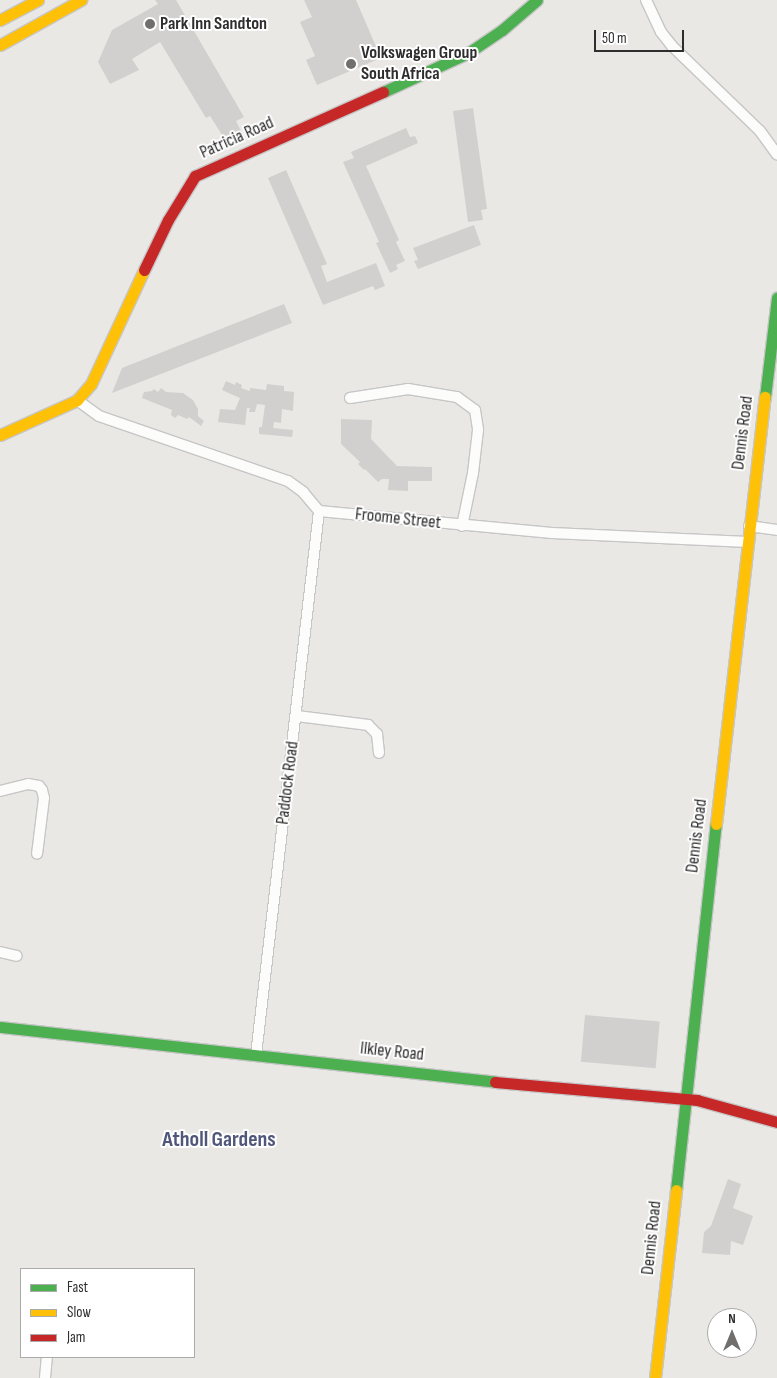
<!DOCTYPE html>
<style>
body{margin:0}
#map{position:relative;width:777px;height:1378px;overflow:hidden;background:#eae8e5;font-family:"Sofia Sans Condensed",sans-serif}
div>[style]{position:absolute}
.building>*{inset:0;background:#d2d0ce;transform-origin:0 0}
.roads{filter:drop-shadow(1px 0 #c7c6c7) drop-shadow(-1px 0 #c7c6c7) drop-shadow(0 1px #c7c6c7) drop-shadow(0 -1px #c7c6c7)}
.street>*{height:10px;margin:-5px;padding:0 5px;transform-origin:5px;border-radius:5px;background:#fcfcfb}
.fast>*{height:11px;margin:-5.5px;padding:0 5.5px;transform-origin:5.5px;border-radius:5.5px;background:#4caf50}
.slow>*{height:11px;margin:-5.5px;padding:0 5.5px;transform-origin:5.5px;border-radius:5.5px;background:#ffc107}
.jam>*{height:11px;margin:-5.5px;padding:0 5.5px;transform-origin:5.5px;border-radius:5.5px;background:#c62828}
.dots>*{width:14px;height:14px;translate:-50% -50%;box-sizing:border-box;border:2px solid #fff;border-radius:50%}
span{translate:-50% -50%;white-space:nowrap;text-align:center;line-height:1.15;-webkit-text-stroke:4px #fff;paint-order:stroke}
.poi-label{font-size:18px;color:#2e2e2e;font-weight:700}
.left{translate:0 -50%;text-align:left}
.street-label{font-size:18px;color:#2e2e2e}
.district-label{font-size:22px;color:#51577b;font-weight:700}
.legend{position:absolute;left:20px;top:1268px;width:175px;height:90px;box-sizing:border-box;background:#fff;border:1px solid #ababab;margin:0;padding:6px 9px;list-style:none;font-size:15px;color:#2e2e2e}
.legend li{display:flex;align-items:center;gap:10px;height:25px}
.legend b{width:25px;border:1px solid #ababab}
.north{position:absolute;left:707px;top:1308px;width:50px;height:50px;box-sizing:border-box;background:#fff;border:1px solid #ababab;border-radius:50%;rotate:0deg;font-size:14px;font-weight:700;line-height:20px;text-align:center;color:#2e2e2e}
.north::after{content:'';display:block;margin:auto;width:18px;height:22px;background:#706f6e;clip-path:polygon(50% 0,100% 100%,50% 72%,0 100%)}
.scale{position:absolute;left:594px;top:30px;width:90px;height:22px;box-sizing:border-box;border:2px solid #2e2e2e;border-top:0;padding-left:6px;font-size:15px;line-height:18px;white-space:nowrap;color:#2e2e2e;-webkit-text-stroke:4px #fff;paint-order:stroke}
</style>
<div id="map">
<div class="building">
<div style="clip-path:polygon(155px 0,176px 0,244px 117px,236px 121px,241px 131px,224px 138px,210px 116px,206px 118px,160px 42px,132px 59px,139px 70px,110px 84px,98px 62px,112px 30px,158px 4px)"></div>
<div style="clip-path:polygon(304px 0,356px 0,381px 58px,317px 85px,306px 60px,315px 56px,300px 22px,312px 17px)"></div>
<div style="clip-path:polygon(473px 108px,487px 209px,481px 210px,483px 220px,468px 222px,453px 111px)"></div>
<div style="clip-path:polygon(406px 128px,410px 137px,415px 136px,418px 143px,366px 166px,399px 240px,396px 242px,405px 261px,396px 265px,398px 269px,390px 273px,376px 243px,379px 242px,343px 162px,354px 158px,351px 152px)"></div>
<div style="clip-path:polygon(286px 170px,327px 264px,321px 266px,327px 282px,376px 263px,385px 286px,375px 290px,373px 286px,323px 305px,268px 178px)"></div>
<div style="clip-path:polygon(474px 225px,481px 245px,418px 269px,414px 261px,418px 260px,413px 248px)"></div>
<div style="clip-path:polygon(284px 304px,292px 323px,112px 393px,122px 368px)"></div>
<div style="clip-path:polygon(226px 381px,235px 385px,236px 382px,242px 385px,241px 388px,250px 391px,250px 388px,266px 390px,267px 384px,284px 386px,284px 391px,294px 392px,293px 411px,282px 409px,281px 423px,274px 422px,273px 428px,293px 430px,292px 437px,259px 434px,259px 427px,262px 427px,265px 405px,257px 404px,255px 412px,249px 412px,250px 408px,247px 408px,245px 425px,218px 422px,220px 409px,235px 410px,240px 398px,222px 390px)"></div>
<div style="clip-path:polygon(161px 388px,166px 392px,183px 393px,193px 400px,198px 409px,198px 416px,204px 421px,201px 426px,189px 417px,187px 419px,178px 415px,175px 418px,171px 415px,172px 410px,142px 398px,144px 392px,152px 391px,154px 389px,158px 392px)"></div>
<div style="clip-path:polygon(341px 419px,372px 420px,371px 439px,397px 466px,432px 467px,432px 481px,408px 481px,408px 491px,388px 490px,389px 479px,382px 479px,378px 482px,365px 469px,364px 470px,358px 464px,360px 462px,341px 444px)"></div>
<div style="left:585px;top:1015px;width:75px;height:47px;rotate:5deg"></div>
<div style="clip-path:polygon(728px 1179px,741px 1184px,733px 1208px,753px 1216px,743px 1245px,731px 1241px,730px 1255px,702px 1253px,704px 1232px,711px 1226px)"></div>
</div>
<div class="roads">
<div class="street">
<div style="left:646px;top:0;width:35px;rotate:65deg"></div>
<div style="left:661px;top:32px;width:18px;rotate:52deg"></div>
<div style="left:672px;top:46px;width:122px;rotate:44deg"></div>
<div style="left:760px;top:131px;width:29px;rotate:54deg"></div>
<div style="left:350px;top:398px;width:59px;rotate:-8.8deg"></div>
<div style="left:408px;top:389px;width:50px;rotate:9.3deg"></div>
<div style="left:457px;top:397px;width:22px;rotate:36deg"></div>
<div style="left:475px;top:410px;width:20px;rotate:81deg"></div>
<div style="left:478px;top:430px;width:43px;rotate:96.6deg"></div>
<div style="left:473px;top:473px;width:54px;rotate:101.7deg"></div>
<div style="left:77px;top:400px;width:27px;rotate:36deg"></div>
<div style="left:99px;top:416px;width:200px;rotate:19deg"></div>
<div style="left:288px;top:481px;width:19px;rotate:36deg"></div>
<div style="left:303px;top:492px;width:25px;rotate:50deg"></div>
<div style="left:319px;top:511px;width:234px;rotate:5.4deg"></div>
<div style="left:552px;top:533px;width:196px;rotate:2.6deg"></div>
<div style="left:749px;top:526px;width:28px;rotate:8deg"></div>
<div style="left:297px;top:716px;width:72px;rotate:7.2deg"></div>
<div style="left:368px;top:725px;width:13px;rotate:45deg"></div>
<div style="left:377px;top:734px;width:19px;rotate:84deg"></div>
<div style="left:0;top:791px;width:29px;rotate:-14deg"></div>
<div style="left:28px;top:784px;width:11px;rotate:10deg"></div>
<div style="left:39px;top:786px;width:5px;rotate:53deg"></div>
<div style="left:42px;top:790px;width:8px;rotate:76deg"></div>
<div style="left:44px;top:798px;width:56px;rotate:97.1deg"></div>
<div style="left:0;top:952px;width:17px;rotate:13deg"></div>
<div style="left:256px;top:1055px;width:548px;rotate:-83.39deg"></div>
<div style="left:45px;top:1378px;width:21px;rotate:-85deg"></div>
</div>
<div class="fast">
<div style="left:383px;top:92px;width:94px;rotate:-24.6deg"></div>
<div style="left:468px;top:53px;width:41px;rotate:-34.1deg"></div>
<div style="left:502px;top:30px;width:46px;rotate:-40.6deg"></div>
<div style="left:765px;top:397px;width:100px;rotate:-83.1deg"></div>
<div style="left:0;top:1027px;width:498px;rotate:6.3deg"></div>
<div style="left:676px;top:1190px;width:368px;rotate:-83.8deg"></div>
</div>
<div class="slow">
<div style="left:0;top:20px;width:43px;rotate:-27.8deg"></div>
<div style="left:0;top:45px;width:93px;rotate:-29.1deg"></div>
<div style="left:0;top:435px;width:85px;rotate:-24.4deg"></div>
<div style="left:77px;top:400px;width:21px;rotate:-49deg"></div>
<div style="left:91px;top:384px;width:126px;rotate:-65.1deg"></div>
<div style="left:716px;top:824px;width:430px;rotate:-83.5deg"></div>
<div style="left:655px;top:1378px;width:189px;rotate:-83.6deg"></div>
</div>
<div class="jam">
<div style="left:144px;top:270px;width:55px;rotate:-64.4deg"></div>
<div style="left:168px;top:220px;width:52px;rotate:-58.5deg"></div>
<div style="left:195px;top:176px;width:206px;rotate:-24.1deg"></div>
<div style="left:495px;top:1082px;width:203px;rotate:5.1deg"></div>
<div style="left:697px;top:1100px;width:83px;rotate:15.4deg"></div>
</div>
</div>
<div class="dots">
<div style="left:150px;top:24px;background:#706f6e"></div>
<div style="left:351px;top:64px;background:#706f6e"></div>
</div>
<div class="poi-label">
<span class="left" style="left:160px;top:24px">Park Inn Sandton</span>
<span class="left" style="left:361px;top:64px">Volkswagen Group<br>South Africa</span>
</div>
<div class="street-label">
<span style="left:237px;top:138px;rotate:-24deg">Patricia Road</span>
<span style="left:743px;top:433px;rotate:-83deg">Dennis Road</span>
<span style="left:398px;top:519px;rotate:6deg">Froome Street</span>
<span style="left:288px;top:783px;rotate:-83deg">Paddock Road</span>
<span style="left:697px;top:836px;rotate:-83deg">Dennis Road</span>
<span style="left:392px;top:1052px;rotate:6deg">Ilkley Road</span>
<span style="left:652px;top:1238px;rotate:-84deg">Dennis Road</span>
</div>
<div class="district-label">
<span style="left:219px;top:1140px">Atholl Gardens</span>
</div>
<ul class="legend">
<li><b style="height:6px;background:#4caf50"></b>Fast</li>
<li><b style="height:6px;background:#ffc107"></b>Slow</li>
<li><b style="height:6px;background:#c62828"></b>Jam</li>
</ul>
<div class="north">N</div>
<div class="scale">50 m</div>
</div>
